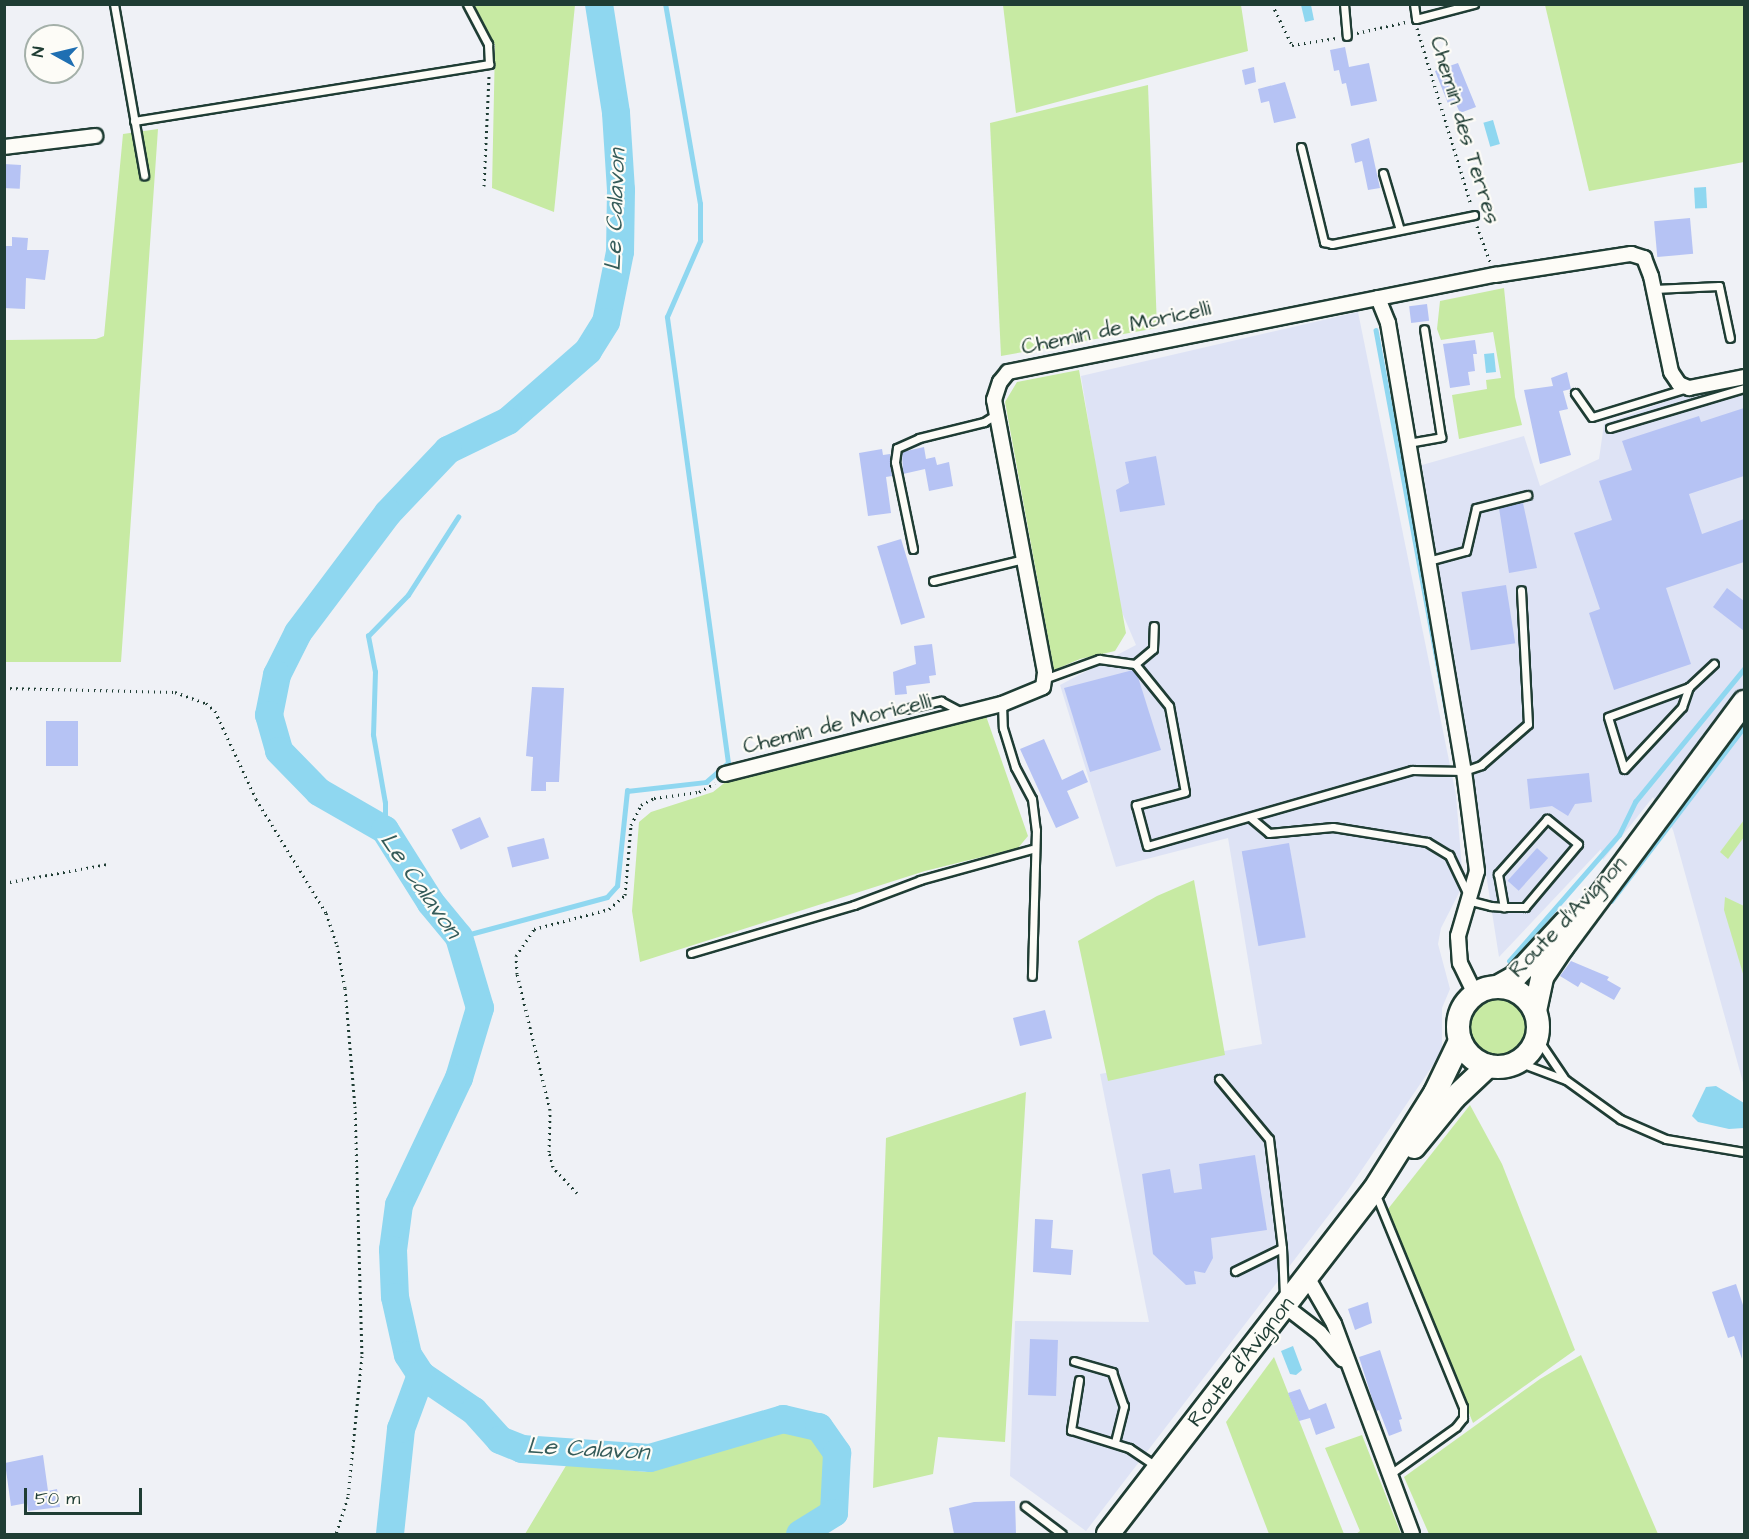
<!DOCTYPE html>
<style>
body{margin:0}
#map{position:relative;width:1749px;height:1539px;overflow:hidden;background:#eff1f6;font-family:"Architects Daughter",sans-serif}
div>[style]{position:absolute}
.built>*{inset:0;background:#dee3f5}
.green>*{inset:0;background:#c7eaa3}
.round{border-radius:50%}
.water>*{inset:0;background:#8fd7f0;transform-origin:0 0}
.stream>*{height:4.5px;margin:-2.25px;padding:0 2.25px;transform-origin:2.25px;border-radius:2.25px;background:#8fd7f0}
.river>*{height:28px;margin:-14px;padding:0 14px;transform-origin:14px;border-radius:14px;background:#8fd7f0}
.building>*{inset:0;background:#b6c3f4;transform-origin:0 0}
.path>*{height:3px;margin-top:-1.5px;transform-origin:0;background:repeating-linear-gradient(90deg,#1f3d34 0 1.5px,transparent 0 6px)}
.roads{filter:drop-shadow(2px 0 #1f3d34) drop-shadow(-2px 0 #1f3d34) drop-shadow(0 2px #1f3d34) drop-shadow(0 -2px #1f3d34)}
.service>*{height:7px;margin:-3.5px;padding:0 3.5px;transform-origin:3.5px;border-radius:3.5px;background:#fdfcf7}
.minor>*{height:14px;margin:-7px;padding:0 7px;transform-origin:7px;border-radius:7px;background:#fdfcf7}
.primary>*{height:22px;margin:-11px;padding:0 11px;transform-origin:11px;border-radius:11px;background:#fdfcf7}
.primary>.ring{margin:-11px;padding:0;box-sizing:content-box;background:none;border:22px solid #fdfcf7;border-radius:50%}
span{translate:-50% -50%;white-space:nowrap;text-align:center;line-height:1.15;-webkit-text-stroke:4.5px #fdfcf7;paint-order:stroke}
.street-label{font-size:22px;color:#1f3d34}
.water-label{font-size:24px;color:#355c5a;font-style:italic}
.frame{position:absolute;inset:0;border:6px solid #1f3d34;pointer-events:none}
.north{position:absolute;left:24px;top:24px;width:60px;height:60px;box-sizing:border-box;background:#fdfcf7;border:2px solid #a4b0a9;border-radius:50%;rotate:278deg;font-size:16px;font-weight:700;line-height:24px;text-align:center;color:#1f3d34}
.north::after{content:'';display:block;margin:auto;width:21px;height:27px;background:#1f6fb2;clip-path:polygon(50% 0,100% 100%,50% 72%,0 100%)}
.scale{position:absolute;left:24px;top:1488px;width:118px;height:27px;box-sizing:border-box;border:3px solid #1f3d34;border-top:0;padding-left:8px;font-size:18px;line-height:21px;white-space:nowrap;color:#1f3d34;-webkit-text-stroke:4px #fdfcf7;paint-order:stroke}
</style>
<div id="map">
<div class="built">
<div style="clip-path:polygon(1358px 312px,1456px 795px,1462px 869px,1460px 891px,1441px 928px,1438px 944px,1450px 989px,1442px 1008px,1442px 1052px,1348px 1190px,1086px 1531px,1010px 1476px,1015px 1321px,1149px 1322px,1100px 1074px,1262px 1044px,1228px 838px,1116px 867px,1060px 685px,1136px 645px,1118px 603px,1081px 376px)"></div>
<div style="clip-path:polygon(1744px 373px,1744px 1086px,1673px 830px,1653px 797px,1603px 860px,1601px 849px,1499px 957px,1422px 465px,1524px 436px,1540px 486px,1599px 459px,1604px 424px)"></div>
</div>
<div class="green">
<div style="clip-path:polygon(474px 5px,575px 5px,554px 212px,492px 188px,495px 45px)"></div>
<div style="clip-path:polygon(1003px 5px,1241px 5px,1248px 51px,1016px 113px)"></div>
<div style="clip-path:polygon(1545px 5px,1744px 5px,1744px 162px,1589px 191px)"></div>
<div style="clip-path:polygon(1148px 85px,1157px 328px,1001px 356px,990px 123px)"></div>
<div style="clip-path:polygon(158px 129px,121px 662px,5px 662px,5px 340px,96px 339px,104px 336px,123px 134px)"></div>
<div style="clip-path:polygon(1504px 288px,1515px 397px,1522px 425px,1459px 439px,1452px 395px,1487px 389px,1486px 380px,1501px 378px,1493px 332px,1441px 340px,1437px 329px,1440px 301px)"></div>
<div style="clip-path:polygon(1079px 370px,1126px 633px,1115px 651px,1080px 659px,1054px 670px,1005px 402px,1017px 382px)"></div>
<div style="clip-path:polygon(986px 716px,1028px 836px,1018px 848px,925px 871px,640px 962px,632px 911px,639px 822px,651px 812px,713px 792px,728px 780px)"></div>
<div style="clip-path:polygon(1744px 820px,1744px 837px,1728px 859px,1720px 852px)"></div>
<div style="clip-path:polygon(1194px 880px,1225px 1055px,1108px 1081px,1078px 941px,1157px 896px)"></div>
<div style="clip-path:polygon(1725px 897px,1744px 906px,1744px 977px,1724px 910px)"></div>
<div class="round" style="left:1469px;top:998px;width:60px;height:60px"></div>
<div style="clip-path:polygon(1026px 1092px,1005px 1442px,938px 1437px,933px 1474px,873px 1488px,886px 1138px)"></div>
<div style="clip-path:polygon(1470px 1105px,1502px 1164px,1575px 1350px,1473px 1423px,1388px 1209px)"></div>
<div style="clip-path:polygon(1581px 1355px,1658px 1534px,1429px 1534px,1404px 1477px,1540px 1379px)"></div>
<div style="clip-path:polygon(1274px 1357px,1344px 1534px,1269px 1534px,1226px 1422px)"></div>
<div style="clip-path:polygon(783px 1427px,812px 1433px,828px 1457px,825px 1508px,787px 1534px,525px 1534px,567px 1464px,647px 1472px)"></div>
<div style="clip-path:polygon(1362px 1435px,1401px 1534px,1356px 1534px,1360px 1531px,1325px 1448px)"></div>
</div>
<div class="water">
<div style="clip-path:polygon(1301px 5px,1311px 5px,1314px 20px,1305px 22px)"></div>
<div style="left:1493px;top:120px;width:25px;height:10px;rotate:74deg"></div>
<div style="left:1706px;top:187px;width:21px;height:12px;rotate:87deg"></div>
<div style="left:1494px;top:353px;width:19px;height:10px;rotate:84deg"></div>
<div style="clip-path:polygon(1716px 1086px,1744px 1103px,1744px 1128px,1729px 1129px,1698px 1122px,1692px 1116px,1706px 1087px)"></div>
<div style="clip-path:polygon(1293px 1346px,1302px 1370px,1296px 1375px,1290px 1374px,1281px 1351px)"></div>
</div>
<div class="stream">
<div style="left:1376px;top:330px;width:391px;rotate:79.5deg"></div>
<div style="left:385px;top:830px;width:27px;rotate:-90deg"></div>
<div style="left:385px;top:803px;width:69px;rotate:-100deg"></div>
<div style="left:373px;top:735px;width:63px;rotate:-88.2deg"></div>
<div style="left:375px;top:672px;width:37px;rotate:-101deg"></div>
<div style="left:368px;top:636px;width:57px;rotate:-45.7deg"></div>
<div style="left:408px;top:595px;width:93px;rotate:-57.3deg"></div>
<div style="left:1611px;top:901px;width:219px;rotate:-52.6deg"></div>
<div style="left:459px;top:937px;width:153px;rotate:-15.1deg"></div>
<div style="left:607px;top:897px;width:15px;rotate:-48deg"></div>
<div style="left:617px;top:886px;width:96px;rotate:-84deg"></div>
<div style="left:627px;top:791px;width:80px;rotate:-6.5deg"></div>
<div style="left:706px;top:782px;width:29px;rotate:-41deg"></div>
<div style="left:728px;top:763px;width:450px;rotate:-97.8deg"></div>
<div style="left:667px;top:317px;width:83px;rotate:-66.5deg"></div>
<div style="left:700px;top:241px;width:37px;rotate:-90deg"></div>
<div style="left:700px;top:204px;width:203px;rotate:-99.9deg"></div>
<div style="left:1509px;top:961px;width:167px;rotate:-48.9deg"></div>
<div style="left:1619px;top:835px;width:37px;rotate:-64deg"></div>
<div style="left:1635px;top:802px;width:172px;rotate:-50.7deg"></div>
</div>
<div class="river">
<div style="left:599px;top:4px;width:110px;rotate:81.1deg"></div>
<div style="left:616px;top:113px;width:77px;rotate:86.3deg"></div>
<div style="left:621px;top:190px;width:62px;rotate:90.9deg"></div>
<div style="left:620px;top:252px;width:71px;rotate:101.3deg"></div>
<div style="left:606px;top:322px;width:34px;rotate:122deg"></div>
<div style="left:588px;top:351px;width:106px;rotate:138.8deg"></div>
<div style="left:508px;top:421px;width:67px;rotate:154.2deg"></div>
<div style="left:448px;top:450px;width:87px;rotate:133.6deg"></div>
<div style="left:388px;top:513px;width:150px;rotate:126.9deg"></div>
<div style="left:298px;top:633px;width:47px;rotate:116.6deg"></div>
<div style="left:277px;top:675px;width:41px;rotate:101.3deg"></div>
<div style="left:269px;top:715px;width:37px;rotate:74deg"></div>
<div style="left:279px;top:751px;width:57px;rotate:45.7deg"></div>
<div style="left:319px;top:792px;width:76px;rotate:29.9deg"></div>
<div style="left:385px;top:830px;width:86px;rotate:57.8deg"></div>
<div style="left:431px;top:903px;width:44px;rotate:50.5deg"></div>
<div style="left:459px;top:937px;width:74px;rotate:73.5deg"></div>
<div style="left:480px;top:1008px;width:73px;rotate:106.7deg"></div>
<div style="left:459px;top:1078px;width:140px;rotate:115.3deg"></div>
<div style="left:399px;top:1205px;width:45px;rotate:97.6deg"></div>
<div style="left:393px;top:1250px;width:47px;rotate:87.6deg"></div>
<div style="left:395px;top:1297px;width:59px;rotate:77.4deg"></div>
<div style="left:408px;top:1355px;width:24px;rotate:57deg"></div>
<div style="left:421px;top:1375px;width:64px;rotate:34.2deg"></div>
<div style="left:474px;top:1411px;width:39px;rotate:48deg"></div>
<div style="left:500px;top:1440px;width:24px;rotate:22deg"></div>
<div style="left:522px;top:1449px;width:128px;rotate:4deg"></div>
<div style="left:650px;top:1458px;width:139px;rotate:-16.3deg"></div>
<div style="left:783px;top:1419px;width:37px;rotate:13deg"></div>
<div style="left:819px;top:1427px;width:32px;rotate:55deg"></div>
<div style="left:837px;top:1453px;width:60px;rotate:92.9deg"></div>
<div style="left:834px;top:1513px;width:40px;rotate:148deg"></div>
<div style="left:390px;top:1534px;width:106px;rotate:-84deg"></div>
<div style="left:401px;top:1429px;width:58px;rotate:-69.7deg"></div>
</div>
<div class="building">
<div style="clip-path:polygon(1345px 47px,1349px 67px,1369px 63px,1377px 101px,1351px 106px,1346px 83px,1342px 84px,1339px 70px,1334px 71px,1330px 50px)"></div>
<div style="clip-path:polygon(1458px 63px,1476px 107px,1460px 113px,1456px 104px,1449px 106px,1435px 71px)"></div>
<div style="clip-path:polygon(1254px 67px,1256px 82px,1245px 85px,1242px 70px)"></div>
<div style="clip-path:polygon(1285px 82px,1296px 118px,1274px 123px,1269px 101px,1261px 103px,1258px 89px)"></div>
<div style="clip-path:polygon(1369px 138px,1380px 188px,1368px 190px,1362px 161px,1355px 163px,1351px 144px)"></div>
<div style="left:4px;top:164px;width:17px;height:24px;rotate:3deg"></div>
<div style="left:1690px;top:218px;width:36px;height:36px;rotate:85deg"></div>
<div style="clip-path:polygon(12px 237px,28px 238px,27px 250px,49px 250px,45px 280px,26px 278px,25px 309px,4px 308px,4px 246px,12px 246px)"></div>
<div style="left:1427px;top:304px;width:17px;height:18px;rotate:83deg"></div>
<div style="clip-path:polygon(1475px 340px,1477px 354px,1473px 354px,1475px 371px,1468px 372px,1470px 385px,1450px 388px,1443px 344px)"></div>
<div style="clip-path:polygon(1567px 372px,1571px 389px,1563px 391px,1568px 409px,1559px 411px,1571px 455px,1540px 464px,1524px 390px,1553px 386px,1551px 378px)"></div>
<div style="clip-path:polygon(1744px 408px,1744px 476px,1689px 494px,1702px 534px,1744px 519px,1744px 562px,1666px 588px,1691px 664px,1614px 690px,1589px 613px,1600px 609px,1574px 533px,1612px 520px,1599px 481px,1632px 470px,1622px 441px,1699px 416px,1701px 422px)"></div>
<div style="clip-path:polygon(924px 447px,926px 459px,935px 457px,937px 465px,949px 462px,953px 486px,929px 491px,925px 469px,903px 474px,902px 452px)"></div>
<div style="clip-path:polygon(882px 449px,883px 455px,890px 454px,892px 476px,886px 477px,891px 513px,868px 516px,859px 453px)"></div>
<div style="clip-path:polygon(1156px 456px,1165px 505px,1120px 512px,1116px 490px,1129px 483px,1125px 462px)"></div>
<div style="clip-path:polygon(1523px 503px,1537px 568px,1509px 573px,1499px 508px)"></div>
<div style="left:901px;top:539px;width:82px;height:25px;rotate:73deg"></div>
<div style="left:1506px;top:585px;width:59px;height:45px;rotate:81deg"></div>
<div style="clip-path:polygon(1727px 588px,1744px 601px,1744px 631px,1713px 607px)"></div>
<div style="clip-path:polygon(932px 644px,936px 675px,929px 676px,930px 683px,906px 686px,907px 694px,895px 695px,893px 672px,916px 664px,914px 646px)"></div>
<div style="clip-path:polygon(1133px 670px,1138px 677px,1161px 750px,1090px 772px,1064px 688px)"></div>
<div style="clip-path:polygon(532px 687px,564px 688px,559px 782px,546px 782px,546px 791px,531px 791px,533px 757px,526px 756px)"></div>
<div style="left:46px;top:721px;width:32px;height:45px"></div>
<div style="clip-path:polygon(1044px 739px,1062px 780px,1083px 770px,1088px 782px,1067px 791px,1079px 818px,1056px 828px,1020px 749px)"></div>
<div style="clip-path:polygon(1589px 773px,1592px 802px,1575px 804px,1568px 816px,1552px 806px,1530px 809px,1527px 779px)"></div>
<div style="left:480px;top:817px;width:22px;height:31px;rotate:66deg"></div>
<div style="left:544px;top:838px;width:21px;height:38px;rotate:76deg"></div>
<div style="left:1289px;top:843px;width:96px;height:48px;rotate:80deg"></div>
<div style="left:1537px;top:848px;width:15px;height:44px;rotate:42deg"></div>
<div style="clip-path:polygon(1571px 961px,1609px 977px,1607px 980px,1621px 988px,1614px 1000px,1581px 982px,1578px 987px,1560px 976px)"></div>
<div style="left:1045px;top:1010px;width:29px;height:33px;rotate:76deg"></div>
<div style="clip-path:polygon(1255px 1155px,1267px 1230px,1211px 1238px,1213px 1258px,1205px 1273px,1194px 1271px,1196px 1284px,1186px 1285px,1153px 1254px,1142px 1174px,1170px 1169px,1174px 1193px,1202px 1189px,1199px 1164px)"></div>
<div style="clip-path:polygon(1035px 1219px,1053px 1220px,1051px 1248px,1073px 1250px,1071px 1275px,1033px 1272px)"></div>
<div style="clip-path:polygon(1736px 1284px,1744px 1308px,1742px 1359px,1734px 1336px,1728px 1338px,1712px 1292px)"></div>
<div style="clip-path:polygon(1368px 1302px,1372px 1323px,1355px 1330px,1348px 1309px)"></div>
<div style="left:1030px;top:1339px;width:28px;height:56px;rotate:2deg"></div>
<div style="clip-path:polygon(1380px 1350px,1402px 1419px,1399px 1420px,1402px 1431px,1389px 1436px,1379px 1410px,1376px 1411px,1359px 1357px)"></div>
<div style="clip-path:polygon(1300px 1389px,1309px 1410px,1326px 1403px,1335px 1428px,1316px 1435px,1310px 1418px,1299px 1421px,1288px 1393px)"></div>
<div style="clip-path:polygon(43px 1455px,48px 1491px,57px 1489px,60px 1507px,28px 1511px,27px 1503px,11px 1506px,5px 1463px)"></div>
<div style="clip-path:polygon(1015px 1501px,1016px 1534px,954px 1534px,949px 1508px,974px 1502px)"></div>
</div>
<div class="path">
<div style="left:1272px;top:4px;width:46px;rotate:64deg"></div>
<div style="left:1292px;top:45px;width:45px;rotate:-9deg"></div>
<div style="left:1417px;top:28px;width:185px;rotate:73deg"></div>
<div style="left:1357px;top:33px;width:50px;rotate:-12.7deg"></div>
<div style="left:484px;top:186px;width:112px;rotate:-87.4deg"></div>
<div style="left:1477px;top:226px;width:38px;rotate:70deg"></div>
<div style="left:4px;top:688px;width:171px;rotate:1.3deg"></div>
<div style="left:175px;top:692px;width:33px;rotate:20deg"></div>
<div style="left:206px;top:703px;width:12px;rotate:42deg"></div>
<div style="left:215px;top:711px;width:97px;rotate:65deg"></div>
<div style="left:256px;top:799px;width:134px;rotate:58.4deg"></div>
<div style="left:326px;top:913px;width:34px;rotate:71deg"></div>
<div style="left:337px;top:945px;width:44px;rotate:79.5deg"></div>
<div style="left:345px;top:988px;width:118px;rotate:85.2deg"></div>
<div style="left:355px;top:1106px;width:250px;rotate:88.4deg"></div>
<div style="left:362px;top:1356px;width:142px;rotate:95.7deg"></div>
<div style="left:348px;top:1497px;width:39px;rotate:108deg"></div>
<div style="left:4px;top:883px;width:106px;rotate:-10.4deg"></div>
<div style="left:577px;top:1193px;width:35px;rotate:-133deg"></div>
<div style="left:553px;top:1167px;width:16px;rotate:-105deg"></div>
<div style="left:549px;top:1152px;width:42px;rotate:-88.6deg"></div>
<div style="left:550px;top:1110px;width:140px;rotate:-103.6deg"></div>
<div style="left:517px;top:974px;width:18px;rotate:-93deg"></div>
<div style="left:516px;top:956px;width:32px;rotate:-56deg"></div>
<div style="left:534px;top:929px;width:78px;rotate:-14.9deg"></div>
<div style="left:609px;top:909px;width:21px;rotate:-41deg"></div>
<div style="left:625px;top:895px;width:70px;rotate:-85.1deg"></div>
<div style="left:631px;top:825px;width:22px;rotate:-63deg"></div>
<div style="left:641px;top:805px;width:15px;rotate:-28deg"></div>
<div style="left:654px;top:798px;width:45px;rotate:-7.6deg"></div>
<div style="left:699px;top:792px;width:18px;rotate:-29deg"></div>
</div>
<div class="roads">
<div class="service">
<div style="left:114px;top:4px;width:174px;rotate:80deg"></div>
<div style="left:1344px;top:4px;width:32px;rotate:85deg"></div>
<div style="left:1414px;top:4px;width:15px;rotate:82deg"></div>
<div style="left:1416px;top:19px;width:60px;rotate:-14.5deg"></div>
<div style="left:134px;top:121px;width:360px;rotate:-9.1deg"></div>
<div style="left:489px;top:64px;width:20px;rotate:-93deg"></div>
<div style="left:488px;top:44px;width:45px;rotate:-117.7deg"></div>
<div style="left:1301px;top:147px;width:98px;rotate:76.4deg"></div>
<div style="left:1324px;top:242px;width:8px;rotate:14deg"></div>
<div style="left:1332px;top:244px;width:145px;rotate:-11.5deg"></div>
<div style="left:1383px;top:173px;width:59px;rotate:73.4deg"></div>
<div style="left:1654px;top:289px;width:65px;rotate:-2.6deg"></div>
<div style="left:1719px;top:286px;width:53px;rotate:78.1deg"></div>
<div style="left:1575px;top:393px;width:29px;rotate:55deg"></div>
<div style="left:1592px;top:417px;width:99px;rotate:-17deg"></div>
<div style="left:1610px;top:428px;width:140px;rotate:-16.6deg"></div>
<div style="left:1408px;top:443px;width:34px;rotate:-10deg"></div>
<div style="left:1441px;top:437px;width:109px;rotate:-98.9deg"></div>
<div style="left:913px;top:549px;width:89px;rotate:-101.7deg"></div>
<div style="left:895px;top:462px;width:14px;rotate:-82deg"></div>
<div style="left:897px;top:448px;width:24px;rotate:-24deg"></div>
<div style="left:919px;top:438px;width:67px;rotate:-13.8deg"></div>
<div style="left:984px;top:422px;width:15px;rotate:-32deg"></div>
<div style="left:1428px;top:561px;width:39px;rotate:-15deg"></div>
<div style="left:1466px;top:551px;width:44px;rotate:-76.9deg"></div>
<div style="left:1476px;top:508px;width:53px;rotate:-14.3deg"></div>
<div style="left:933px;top:581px;width:94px;rotate:-13.6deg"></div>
<div style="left:1135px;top:664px;width:23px;rotate:-40deg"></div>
<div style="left:1153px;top:649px;width:23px;rotate:-88deg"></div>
<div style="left:1044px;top:679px;width:59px;rotate:-20deg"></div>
<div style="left:1099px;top:659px;width:36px;rotate:8deg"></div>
<div style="left:1135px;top:664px;width:54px;rotate:51deg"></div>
<div style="left:1169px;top:706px;width:87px;rotate:79.5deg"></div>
<div style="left:1185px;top:792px;width:51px;rotate:165.1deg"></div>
<div style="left:1136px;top:805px;width:42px;rotate:75deg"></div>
<div style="left:1147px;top:846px;width:276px;rotate:-16deg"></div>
<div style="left:1412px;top:770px;width:52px;rotate:1.1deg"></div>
<div style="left:1464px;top:771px;width:18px;rotate:-19deg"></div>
<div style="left:1481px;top:765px;width:62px;rotate:-41.1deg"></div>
<div style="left:1528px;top:724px;width:134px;rotate:-93deg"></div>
<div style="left:1689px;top:687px;width:86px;rotate:159.7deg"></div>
<div style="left:1608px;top:717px;width:54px;rotate:72.9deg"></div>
<div style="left:1624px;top:769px;width:85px;rotate:-46.9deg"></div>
<div style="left:1682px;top:707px;width:21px;rotate:-71deg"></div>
<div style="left:1689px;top:687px;width:34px;rotate:-43deg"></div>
<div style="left:1002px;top:704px;width:24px;rotate:88deg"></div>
<div style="left:1003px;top:728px;width:41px;rotate:72.9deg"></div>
<div style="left:1015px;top:767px;width:36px;rotate:62deg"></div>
<div style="left:1032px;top:799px;width:31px;rotate:83deg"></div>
<div style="left:1036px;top:830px;width:146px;rotate:91.6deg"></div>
<div style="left:905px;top:709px;width:37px;rotate:-13deg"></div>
<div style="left:941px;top:701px;width:24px;rotate:28deg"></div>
<div style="left:1251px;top:818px;width:23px;rotate:40deg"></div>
<div style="left:1269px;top:833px;width:64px;rotate:-5.4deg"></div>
<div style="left:1333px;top:827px;width:95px;rotate:9.1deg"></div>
<div style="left:1427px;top:842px;width:26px;rotate:31deg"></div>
<div style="left:1449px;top:855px;width:51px;rotate:64.4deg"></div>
<div style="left:1471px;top:901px;width:21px;rotate:14deg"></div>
<div style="left:1491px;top:906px;width:13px;rotate:4deg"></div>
<div style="left:1504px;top:907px;width:21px"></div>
<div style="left:1525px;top:907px;width:82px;rotate:-49.9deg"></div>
<div style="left:1578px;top:844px;width:40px;rotate:-141deg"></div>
<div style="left:1547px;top:819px;width:74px;rotate:131.7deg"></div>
<div style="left:1498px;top:874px;width:34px;rotate:80deg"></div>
<div style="left:691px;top:953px;width:170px;rotate:-16.4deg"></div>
<div style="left:854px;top:905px;width:71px;rotate:-20.7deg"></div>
<div style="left:920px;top:880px;width:116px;rotate:-15.5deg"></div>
<div style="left:1537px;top:1038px;width:48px;rotate:56deg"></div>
<div style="left:1518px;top:1062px;width:51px;rotate:20.6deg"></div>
<div style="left:1566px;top:1080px;width:67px;rotate:35.8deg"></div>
<div style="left:1620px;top:1119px;width:50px;rotate:23.5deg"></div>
<div style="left:1666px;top:1139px;width:79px;rotate:9.5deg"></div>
<div style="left:1219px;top:1079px;width:78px;rotate:50.2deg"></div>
<div style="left:1269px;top:1139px;width:110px;rotate:83.2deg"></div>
<div style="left:1376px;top:1195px;width:229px;rotate:67.7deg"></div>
<div style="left:1463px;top:1407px;width:11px;rotate:90deg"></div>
<div style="left:1463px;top:1418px;width:11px;rotate:128deg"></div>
<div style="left:1456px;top:1427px;width:81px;rotate:144.5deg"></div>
<div style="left:1235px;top:1271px;width:52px;rotate:-26.1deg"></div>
<div style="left:1282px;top:1248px;width:48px;rotate:87.6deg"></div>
<div style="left:1074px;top:1361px;width:40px;rotate:16deg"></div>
<div style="left:1112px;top:1372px;width:36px;rotate:71deg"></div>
<div style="left:1124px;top:1406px;width:38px;rotate:104deg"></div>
<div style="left:1079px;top:1380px;width:51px;rotate:99.1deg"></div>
<div style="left:1071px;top:1430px;width:61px;rotate:17.2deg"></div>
<div style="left:1129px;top:1448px;width:34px;rotate:34deg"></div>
<div style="left:1025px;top:1506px;width:46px;rotate:37.1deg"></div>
</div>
<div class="minor">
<div style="left:4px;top:147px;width:92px;rotate:-6.9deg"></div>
<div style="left:1378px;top:298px;width:27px;rotate:68deg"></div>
<div style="left:1388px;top:323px;width:454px;rotate:80.4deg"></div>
<div style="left:1464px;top:771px;width:101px;rotate:82.6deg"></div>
<div style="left:1477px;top:871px;width:68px;rotate:106.3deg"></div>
<div style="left:1458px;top:936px;width:27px;rotate:86deg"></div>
<div style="left:1460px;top:963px;width:34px;rotate:64deg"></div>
<div style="left:725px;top:774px;width:286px;rotate:-14.2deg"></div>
<div style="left:1002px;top:704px;width:44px;rotate:-22.5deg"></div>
<div style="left:1043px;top:687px;width:15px;rotate:-82deg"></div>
<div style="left:1045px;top:672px;width:277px;rotate:-100.6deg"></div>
<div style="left:994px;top:400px;width:19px;rotate:-72deg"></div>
<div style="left:1000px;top:382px;width:13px;rotate:-51deg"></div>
<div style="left:1008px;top:372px;width:497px;rotate:-11.3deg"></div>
<div style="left:1495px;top:275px;width:138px;rotate:-8.8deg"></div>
<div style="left:1631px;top:254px;width:14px;rotate:17deg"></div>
<div style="left:1644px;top:258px;width:19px;rotate:69deg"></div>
<div style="left:1651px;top:276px;width:98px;rotate:78.2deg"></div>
<div style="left:1671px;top:372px;width:14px;rotate:56deg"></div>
<div style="left:1679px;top:384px;width:11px;rotate:22deg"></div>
<div style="left:1689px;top:388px;width:56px;rotate:-11.3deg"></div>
<div style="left:1307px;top:1277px;width:54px;rotate:60.1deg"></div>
<div style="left:1334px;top:1324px;width:224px;rotate:69.6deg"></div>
<div style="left:1285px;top:1306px;width:44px;rotate:37.6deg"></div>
<div style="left:1320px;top:1333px;width:35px;rotate:49deg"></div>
</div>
<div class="primary">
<div style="left:1499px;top:986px;width:18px;rotate:-29deg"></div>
<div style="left:1515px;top:977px;width:74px;rotate:-47.2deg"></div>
<div class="ring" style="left:1458px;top:987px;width:58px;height:58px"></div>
<div style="left:1535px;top:1011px;width:35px;rotate:-78deg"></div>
<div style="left:1542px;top:977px;width:37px;rotate:-56deg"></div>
<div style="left:1563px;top:946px;width:304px;rotate:-53.4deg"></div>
<div style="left:1414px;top:1147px;width:63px;rotate:-50.8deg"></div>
<div style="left:1454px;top:1098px;width:47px;rotate:-43.3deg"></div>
<div style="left:1108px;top:1534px;width:435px;rotate:-52.3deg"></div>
<div style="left:1374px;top:1190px;width:115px;rotate:-57.8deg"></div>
<div style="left:1435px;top:1093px;width:58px;rotate:-64.3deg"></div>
</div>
</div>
<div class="street-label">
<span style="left:1465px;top:130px;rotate:73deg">Chemin des Terres</span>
<span style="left:1116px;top:328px;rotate:-12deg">Chemin de Moricelli</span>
<span style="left:837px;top:724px;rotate:-14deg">Chemin de Moricelli</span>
<span style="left:1568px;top:917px;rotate:-46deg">Route d'Avignon</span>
<span style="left:1241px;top:1362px;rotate:-52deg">Route d'Avignon</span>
</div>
<div class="water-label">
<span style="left:616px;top:210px;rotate:-88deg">Le Calavon</span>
<span style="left:420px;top:886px;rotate:55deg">Le Calavon</span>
<span style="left:588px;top:1450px;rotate:3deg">Le Calavon</span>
</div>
<div class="frame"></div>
<div class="north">N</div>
<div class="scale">50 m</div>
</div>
